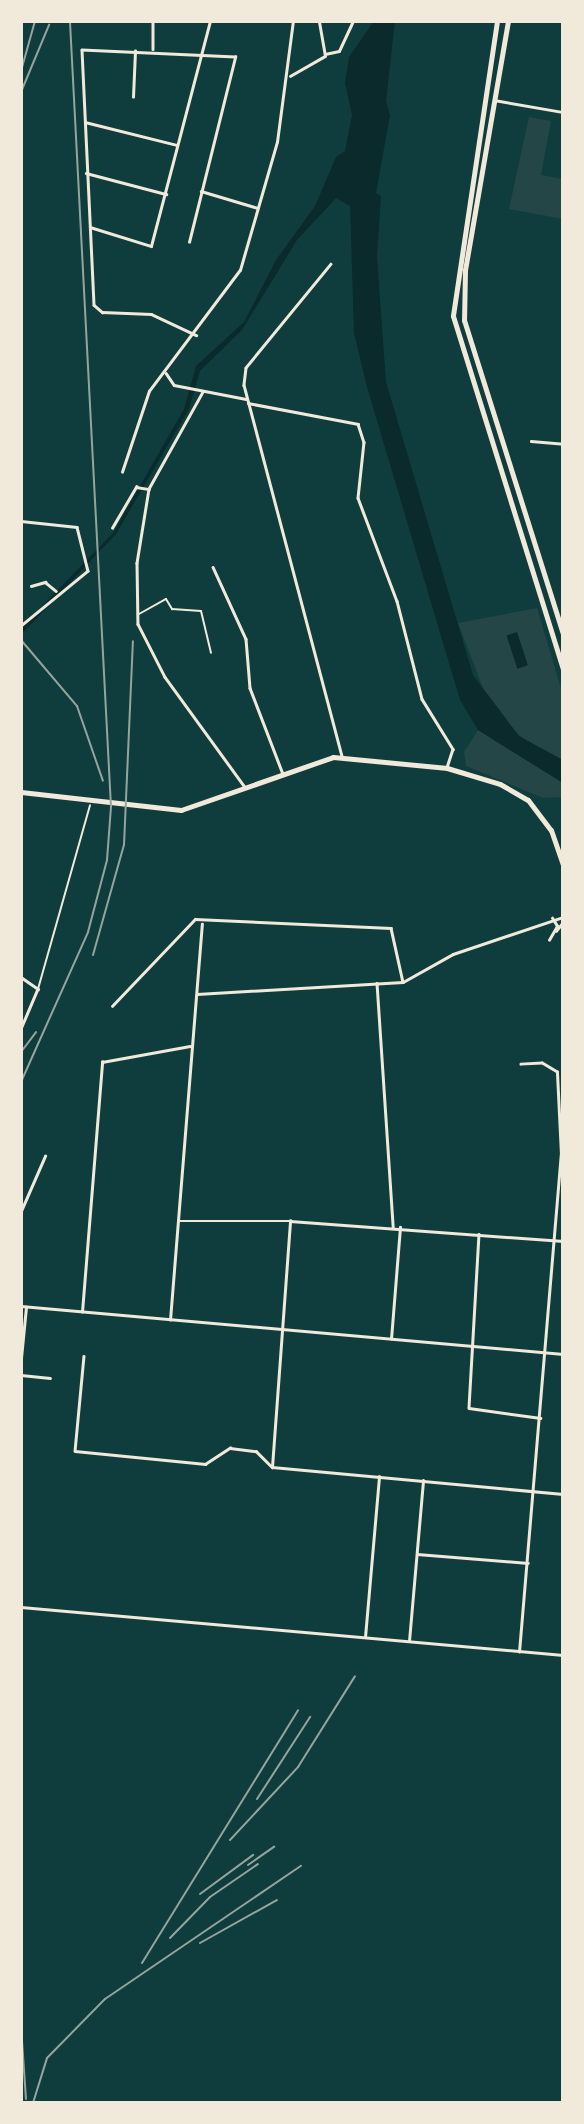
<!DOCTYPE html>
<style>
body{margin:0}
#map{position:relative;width:584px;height:2124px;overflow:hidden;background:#0f3d3e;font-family:Literata,serif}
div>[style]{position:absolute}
.green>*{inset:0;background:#244646}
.water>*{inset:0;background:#0a2a2b;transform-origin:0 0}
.service>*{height:2px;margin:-1px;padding:0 1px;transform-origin:1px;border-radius:1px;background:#f1e9da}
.minor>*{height:2.5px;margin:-1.25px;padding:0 1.25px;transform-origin:1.25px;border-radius:1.25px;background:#f1e9da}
.primary>*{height:5px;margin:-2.5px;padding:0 2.5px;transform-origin:2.5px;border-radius:2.5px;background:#f1e9da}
.rail>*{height:2px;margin:-1px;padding:0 1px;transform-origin:1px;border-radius:1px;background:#97a49c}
span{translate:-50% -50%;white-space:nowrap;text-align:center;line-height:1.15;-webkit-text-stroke:7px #f1e9da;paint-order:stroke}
.frame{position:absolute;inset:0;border:23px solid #f1e9da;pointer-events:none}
</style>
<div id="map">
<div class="green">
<div style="clip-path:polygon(529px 117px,551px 121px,541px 175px,563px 179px,563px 219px,509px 209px)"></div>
<div style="clip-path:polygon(537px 608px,563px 695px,563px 760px,527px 743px,489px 704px,458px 623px)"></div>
<div style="clip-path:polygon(478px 730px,563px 783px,563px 797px,543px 798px,466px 766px,464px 752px)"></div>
</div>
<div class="water">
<div style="clip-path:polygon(374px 21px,395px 21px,386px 101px,390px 115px,376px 193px,381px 196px,377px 256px,386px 382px,473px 675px,519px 736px,563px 760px,563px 783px,478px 730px,460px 700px,367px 387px,354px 333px,350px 206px,336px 198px,297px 240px,242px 330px,200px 371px,189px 409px,116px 534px,21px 635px,21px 628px,113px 533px,184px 409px,196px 366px,244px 322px,276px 260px,315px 206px,336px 157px,345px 151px,352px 115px,345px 83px,349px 57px)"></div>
<div style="left:517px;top:632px;width:35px;height:11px;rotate:72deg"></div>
</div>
<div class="service">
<div style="left:139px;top:614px;width:31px;rotate:-29deg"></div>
<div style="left:166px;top:599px;width:12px;rotate:59deg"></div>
<div style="left:172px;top:609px;width:29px;rotate:4deg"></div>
<div style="left:201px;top:611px;width:43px;rotate:76.6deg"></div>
<div style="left:38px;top:989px;width:191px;rotate:-74.2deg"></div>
</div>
<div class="minor">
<div style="left:153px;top:21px;width:28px;rotate:90deg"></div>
<div style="left:325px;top:54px;width:14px;rotate:-12deg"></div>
<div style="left:339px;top:51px;width:33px;rotate:-65deg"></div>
<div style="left:290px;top:76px;width:40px;rotate:-29.7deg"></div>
<div style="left:325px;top:56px;width:36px;rotate:-100deg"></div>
<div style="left:133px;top:97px;width:46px;rotate:-87.5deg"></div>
<div style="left:494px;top:100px;width:70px;rotate:9.9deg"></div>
<div style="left:85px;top:122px;width:95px;rotate:14deg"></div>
<div style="left:86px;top:173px;width:83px;rotate:14.7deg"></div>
<div style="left:201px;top:191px;width:59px;rotate:16.6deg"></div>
<div style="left:90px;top:227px;width:64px;rotate:17.3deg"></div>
<div style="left:151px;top:246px;width:233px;rotate:-75.3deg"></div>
<div style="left:189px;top:242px;width:191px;rotate:-76deg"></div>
<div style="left:235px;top:57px;width:153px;rotate:-177.4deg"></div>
<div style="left:82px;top:50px;width:255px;rotate:87.3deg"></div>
<div style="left:94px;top:305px;width:11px;rotate:41deg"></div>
<div style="left:102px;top:312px;width:49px;rotate:2.3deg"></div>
<div style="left:151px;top:314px;width:50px;rotate:25deg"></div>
<div style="left:331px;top:264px;width:134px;rotate:129.3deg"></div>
<div style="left:246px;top:368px;width:17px;rotate:97deg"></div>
<div style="left:244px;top:385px;width:385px;rotate:75.2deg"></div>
<div style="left:166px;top:373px;width:14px;rotate:56deg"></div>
<div style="left:174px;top:385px;width:73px;rotate:11deg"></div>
<div style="left:203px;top:392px;width:111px;rotate:119.1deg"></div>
<div style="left:149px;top:489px;width:75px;rotate:99.2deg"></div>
<div style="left:137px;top:563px;width:61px;rotate:89.1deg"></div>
<div style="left:138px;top:624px;width:59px;rotate:63deg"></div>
<div style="left:165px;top:677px;width:136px;rotate:54deg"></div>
<div style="left:248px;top:403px;width:112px;rotate:10.8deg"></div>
<div style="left:358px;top:424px;width:19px;rotate:72deg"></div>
<div style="left:364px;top:442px;width:56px;rotate:96.1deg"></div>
<div style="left:358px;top:498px;width:110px;rotate:69.3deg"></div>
<div style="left:397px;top:601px;width:101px;rotate:75.7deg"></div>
<div style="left:422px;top:699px;width:59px;rotate:58.2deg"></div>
<div style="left:453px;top:749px;width:19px;rotate:108deg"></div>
<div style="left:531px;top:441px;width:32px;rotate:5deg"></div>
<div style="left:122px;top:472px;width:85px;rotate:-71.6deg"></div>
<div style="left:149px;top:391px;width:151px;rotate:-53.1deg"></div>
<div style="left:240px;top:270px;width:133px;rotate:-73.9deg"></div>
<div style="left:277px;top:142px;width:122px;rotate:-82.5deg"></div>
<div style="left:21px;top:521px;width:56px;rotate:6.1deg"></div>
<div style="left:77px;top:527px;width:45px;rotate:76deg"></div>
<div style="left:88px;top:571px;width:87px;rotate:140.6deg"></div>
<div style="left:112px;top:528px;width:48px;rotate:-59.7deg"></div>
<div style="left:136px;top:487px;width:13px;rotate:9deg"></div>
<div style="left:213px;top:567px;width:79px;rotate:65.4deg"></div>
<div style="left:246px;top:639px;width:49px;rotate:85.3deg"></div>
<div style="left:250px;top:688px;width:92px;rotate:69deg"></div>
<div style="left:31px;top:586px;width:15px;rotate:-16deg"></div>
<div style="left:45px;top:582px;width:14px;rotate:39deg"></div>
<div style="left:556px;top:931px;width:11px;rotate:-52deg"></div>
<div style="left:549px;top:940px;width:16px;rotate:-60deg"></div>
<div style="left:557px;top:926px;width:9px;rotate:-122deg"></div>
<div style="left:21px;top:977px;width:21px;rotate:35deg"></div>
<div style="left:38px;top:989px;width:43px;rotate:113deg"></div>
<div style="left:377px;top:983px;width:245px;rotate:86.2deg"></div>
<div style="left:197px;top:994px;width:206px;rotate:-3.3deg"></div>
<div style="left:403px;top:982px;width:57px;rotate:-29.2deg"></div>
<div style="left:453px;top:954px;width:116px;rotate:-18.6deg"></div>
<div style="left:112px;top:1006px;width:120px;rotate:-46.3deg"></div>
<div style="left:195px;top:919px;width:196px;rotate:2.6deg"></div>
<div style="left:391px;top:928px;width:55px;rotate:77.5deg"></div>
<div style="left:21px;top:1211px;width:60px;rotate:-66.4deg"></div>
<div style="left:179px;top:1221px;width:111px"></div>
<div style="left:290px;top:1221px;width:274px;rotate:4.2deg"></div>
<div style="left:479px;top:1234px;width:174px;rotate:93.3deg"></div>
<div style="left:469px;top:1408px;width:72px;rotate:8deg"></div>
<div style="left:21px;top:1306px;width:544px;rotate:5.06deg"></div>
<div style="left:82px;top:1312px;width:251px;rotate:-85.4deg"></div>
<div style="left:102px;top:1062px;width:89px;rotate:-10.3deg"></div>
<div style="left:170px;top:1320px;width:397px;rotate:-85.4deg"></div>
<div style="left:391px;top:1339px;width:112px;rotate:-85.4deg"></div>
<div style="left:84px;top:1356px;width:95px;rotate:95.4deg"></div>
<div style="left:75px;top:1451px;width:131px;rotate:5.7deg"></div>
<div style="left:205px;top:1464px;width:30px;rotate:-33deg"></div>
<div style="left:230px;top:1448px;width:26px;rotate:7deg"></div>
<div style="left:256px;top:1451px;width:23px;rotate:45deg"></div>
<div style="left:272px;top:1467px;width:292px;rotate:5.3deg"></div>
<div style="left:21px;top:1358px;width:51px;rotate:-84.4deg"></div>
<div style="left:21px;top:1375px;width:29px;rotate:6deg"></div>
<div style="left:272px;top:1467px;width:247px;rotate:-85.8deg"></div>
<div style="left:417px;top:1554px;width:111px;rotate:4.6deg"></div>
<div style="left:21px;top:1607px;width:544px;rotate:5.06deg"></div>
<div style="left:365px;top:1637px;width:161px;rotate:-85deg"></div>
<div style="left:409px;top:1641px;width:161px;rotate:-85deg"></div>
<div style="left:519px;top:1652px;width:499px;rotate:-85.2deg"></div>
<div style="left:561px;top:1155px;width:83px;rotate:-92.8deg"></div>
<div style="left:557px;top:1072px;width:17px;rotate:-149deg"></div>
<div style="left:542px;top:1063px;width:21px;rotate:177deg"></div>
</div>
<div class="primary">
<div style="left:497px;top:21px;width:298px;rotate:98.5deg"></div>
<div style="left:453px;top:316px;width:370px;rotate:72.7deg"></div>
<div style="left:508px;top:21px;width:253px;rotate:99.8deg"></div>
<div style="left:465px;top:270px;width:50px;rotate:91.1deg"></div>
<div style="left:464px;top:320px;width:329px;rotate:72.5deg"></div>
<div style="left:21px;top:792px;width:161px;rotate:6.4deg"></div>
<div style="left:181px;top:810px;width:161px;rotate:-19.2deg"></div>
<div style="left:333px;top:757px;width:115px;rotate:5.5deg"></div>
<div style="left:447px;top:768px;width:55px;rotate:16.8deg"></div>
<div style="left:500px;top:784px;width:32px;rotate:30deg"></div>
<div style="left:528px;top:800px;width:38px;rotate:53deg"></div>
<div style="left:551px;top:830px;width:37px;rotate:71deg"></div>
</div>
<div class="rail">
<div style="left:21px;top:71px;width:52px;rotate:-74.4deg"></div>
<div style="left:21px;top:92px;width:73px;rotate:-67.3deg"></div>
<div style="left:21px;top:640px;width:87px;rotate:49.7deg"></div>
<div style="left:77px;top:706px;width:79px;rotate:70.9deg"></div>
<div style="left:93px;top:955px;width:114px;rotate:-74.3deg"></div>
<div style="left:124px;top:845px;width:204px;rotate:-87.5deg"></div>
<div style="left:21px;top:1052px;width:25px;rotate:-53deg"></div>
<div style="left:21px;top:1082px;width:164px;rotate:-65.9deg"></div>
<div style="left:88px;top:932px;width:74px;rotate:-75.2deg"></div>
<div style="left:107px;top:860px;width:53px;rotate:-85.7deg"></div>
<div style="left:111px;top:807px;width:787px;rotate:-92.99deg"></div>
<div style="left:257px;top:1799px;width:98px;rotate:-57.1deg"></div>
<div style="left:230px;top:1840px;width:100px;rotate:-47deg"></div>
<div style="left:298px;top:1767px;width:107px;rotate:-57.9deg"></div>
<div style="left:248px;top:1865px;width:32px;rotate:-35deg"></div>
<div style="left:200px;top:1894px;width:66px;rotate:-36.3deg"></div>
<div style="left:170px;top:1938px;width:57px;rotate:-45.7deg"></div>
<div style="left:210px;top:1897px;width:58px;rotate:-34.5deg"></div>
<div style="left:200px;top:1943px;width:88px;rotate:-29.2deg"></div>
<div style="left:142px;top:1963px;width:297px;rotate:-58.3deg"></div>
<div style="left:21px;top:2026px;width:73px;rotate:86.1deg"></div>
<div style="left:33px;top:2103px;width:47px;rotate:-72.7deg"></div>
<div style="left:47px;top:2058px;width:83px;rotate:-45.5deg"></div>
<div style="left:105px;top:1999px;width:237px;rotate:-34.2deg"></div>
</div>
<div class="frame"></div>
</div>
